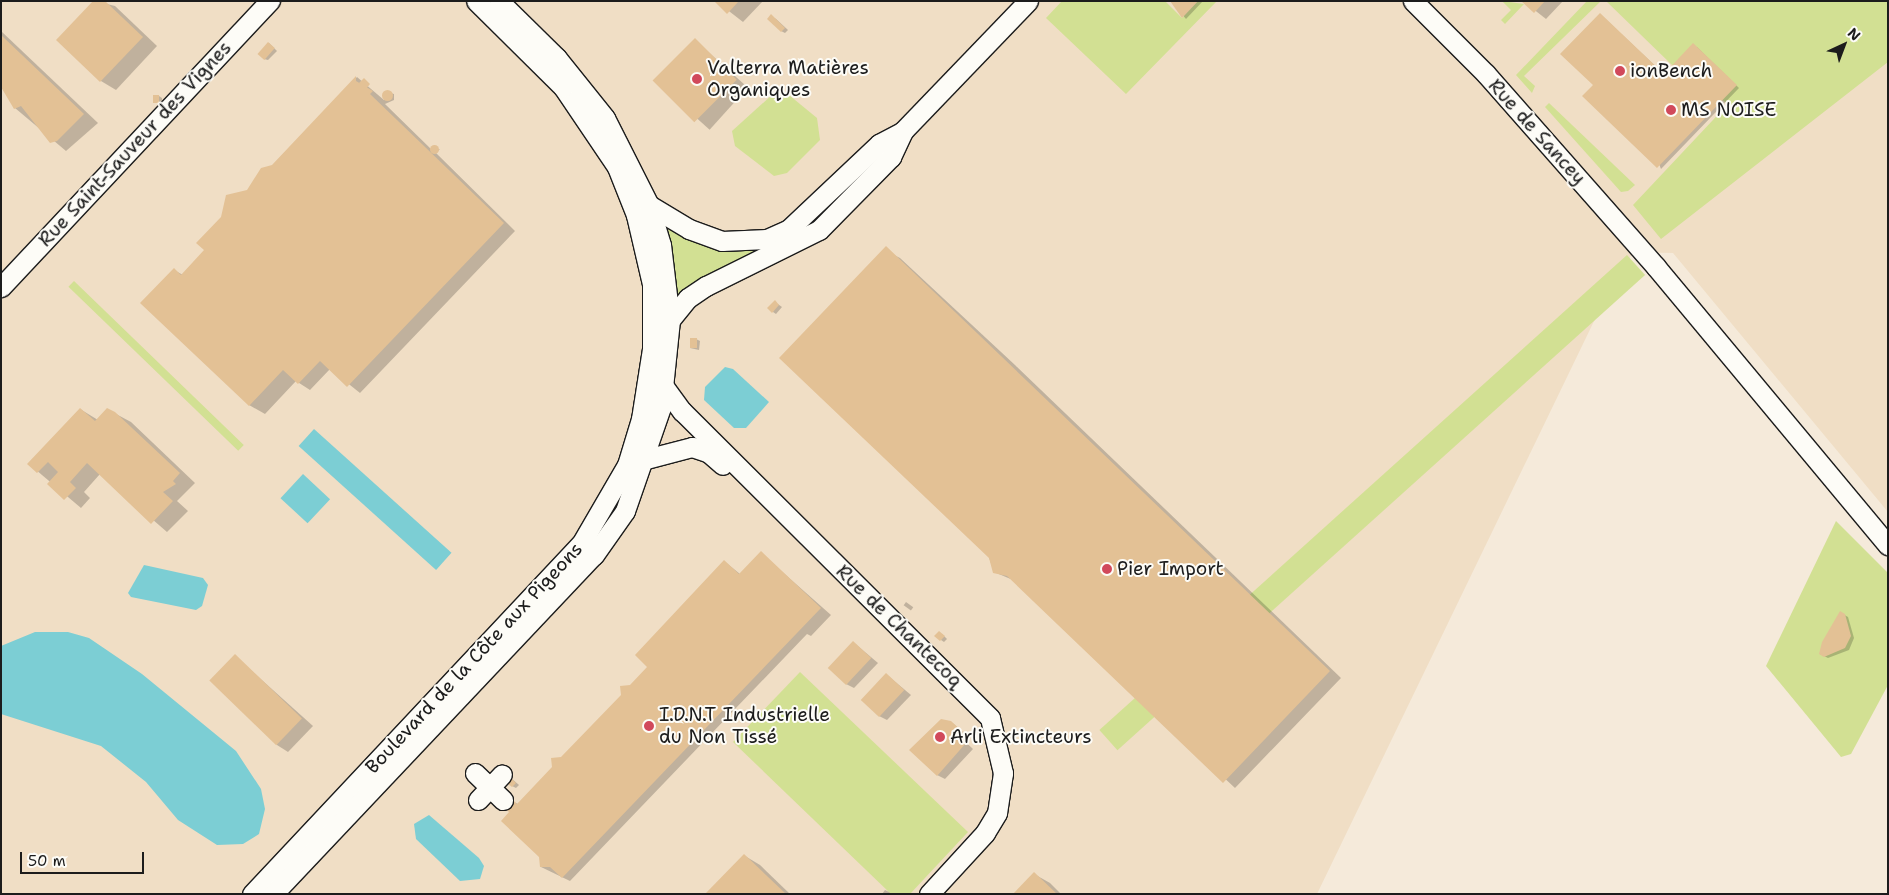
<!DOCTYPE html>
<meta charset="utf-8">
<style>
body{margin:0}
#map{position:relative;width:1889px;height:895px;overflow:hidden;background:#f5eada;font-family:"Shantell Sans",sans-serif}
div>[style]{position:absolute}
.built>*{inset:0;background:#f0dec5}
.green>*{inset:0;background:#d2e093;transform-origin:0 0}
.water>*{inset:0;background:#7cced4;transform-origin:0 0}
.shadow>*{inset:0;background:#0003;transform-origin:0 0}
.building>*{inset:0;background:#e3c195;transform-origin:0 0}
.round{border-radius:50%}
.roads{filter:drop-shadow(1px 0 #1c1c1c) drop-shadow(-1px 0 #1c1c1c) drop-shadow(0 1px #1c1c1c) drop-shadow(0 -1px #1c1c1c)}
.minor>*{height:19px;margin:-9.5px;padding:0 9.5px;transform-origin:9.5px;border-radius:9.5px;background:#fdfcf7}
.dots>*{width:14px;height:14px;translate:-50% -50%;box-sizing:border-box;border:2px solid #fdfcf7;border-radius:50%}
span{translate:-50% -50%;white-space:nowrap;text-align:center;line-height:1.15;-webkit-text-stroke:4px #fdfcf7;paint-order:stroke}
.poi-label{font-size:19px;color:#1c1c1c}
.left{translate:0 -50%;text-align:left}
.street-label{font-size:19px;color:#1c1c1c}
.frame{position:absolute;inset:0;border:2px solid #1c1c1c;pointer-events:none}
.north{position:absolute;left:1819px;top:20px;width:50px;height:50px;-webkit-text-stroke:4px #fdfcf7;paint-order:stroke;rotate:43deg;font-size:14px;font-weight:700;line-height:20px;text-align:center;color:#1c1c1c}
.north::after{content:'';display:block;margin:auto;width:18px;height:22px;background:#1c1c1c;clip-path:polygon(50% 0,100% 100%,50% 72%,0 100%)}
.scale{position:absolute;left:20px;top:852px;width:124px;height:22px;box-sizing:border-box;border:2px solid #1c1c1c;border-top:0;padding-left:6px;font-size:15px;line-height:18px;white-space:nowrap;color:#1c1c1c;-webkit-text-stroke:4px #fdfcf7;paint-order:stroke}
</style>
<div id="map">
<div class="built">
<div style="clip-path:polygon(1px 1px,1888px 1px,1888px 512px,1673px 253px,1633px 252px,1597px 315px,1317px 894px,1px 894px)"></div>
</div>
<div class="green">
<div style="clip-path:polygon(1062px 1px,1165px 1px,1182px 18px,1198px 1px,1217px 1px,1126px 94px,1046px 18px)"></div>
<div style="clip-path:polygon(1502px 1px,1524px 4px,1505px 24px,1501px 20px,1511px 10px)"></div>
<div style="clip-path:polygon(1587px 1px,1601px 1px,1524px 76px,1535px 86px,1532px 93px,1516px 75px)"></div>
<div style="clip-path:polygon(1606px 1px,1888px 1px,1888px 62px,1661px 239px,1633px 205px,1728px 104px,1672px 65px)"></div>
<div style="clip-path:polygon(773px 94px,789px 95px,817px 118px,820px 140px,787px 173px,774px 176px,735px 146px,732px 131px)"></div>
<div style="clip-path:polygon(1549px 103px,1635px 185px,1628px 191px,1621px 192px,1545px 107px)"></div>
<div style="clip-path:polygon(875px 153px,886px 155px,818px 224px,674px 300px,660px 218px,767px 243px)"></div>
<div style="left:1627px;top:255px;width:27px;height:710px;rotate:48deg"></div>
<div style="left:74px;top:281px;width:236px;height:8px;rotate:44deg"></div>
<div style="clip-path:polygon(1836px 521px,1888px 573px,1888px 685px,1851px 754px,1841px 757px,1766px 666px)"></div>
<div style="clip-path:polygon(800px 672px,968px 832px,910px 894px,891px 894px,733px 742px)"></div>
</div>
<div class="water">
<div style="clip-path:polygon(725px 367px,733px 369px,769px 402px,746px 428px,734px 428px,704px 400px,705px 387px)"></div>
<div style="left:314px;top:429px;width:185px;height:23px;rotate:42deg"></div>
<div style="left:303px;top:474px;width:37px;height:33px;rotate:43deg"></div>
<div style="clip-path:polygon(144px 565px,203px 578px,208px 585px,202px 606px,196px 610px,131px 597px,128px 593px)"></div>
<div style="clip-path:polygon(35px 632px,68px 632px,89px 638px,142px 674px,236px 751px,261px 789px,265px 809px,259px 834px,243px 844px,217px 845px,178px 820px,146px 782px,101px 746px,1px 714px,1px 646px)"></div>
<div style="clip-path:polygon(429px 815px,479px 858px,484px 866px,480px 879px,460px 881px,416px 839px,414px 824px)"></div>
</div>
<div class="shadow">
<div style="clip-path:polygon(95px 1px,115px 6px,157px 46px,116px 90px,101px 81px)"></div>
<div style="clip-path:polygon(716px 1px,763px 1px,743px 22px)"></div>
<div style="clip-path:polygon(1171px 1px,1203px 1px,1186px 19px)"></div>
<div style="clip-path:polygon(1523px 1px,1563px 1px,1546px 19px)"></div>
<div style="clip-path:polygon(1600px 14px,1665px 75px,1697px 47px,1739px 88px,1661px 169px)"></div>
<div style="clip-path:polygon(775px 18px,788px 30px,785px 33px,781px 31px)"></div>
<div style="clip-path:polygon(1px 31px,98px 123px,66px 151px,15px 108px,1px 86px)"></div>
<div style="left:695px;top:40px;width:71px;height:57px;rotate:42deg"></div>
<div style="clip-path:polygon(269px 43px,277px 51px,268px 60px,264px 59px)"></div>
<div style="clip-path:polygon(357px 77px,384px 100px,385px 92px,394px 94px,394px 100px,385px 104px,432px 150px,440px 149px,436px 153px,515px 231px,360px 393px,330px 369px,310px 390px,296px 381px,265px 414px,249px 405px,174px 270px,183px 275px,206px 250px,248px 191px)"></div>
<div style="clip-path:polygon(159px 96px,162px 98px,162px 104px,154px 102px)"></div>
<div style="clip-path:polygon(884px 250px,900px 258px,1015px 365px,1341px 678px,1235px 788px,1013px 580px,994px 572px)"></div>
<div style="clip-path:polygon(775px 302px,782px 307px,776px 314px,773px 312px)"></div>
<div style="clip-path:polygon(696px 339px,700px 341px,699px 350px,690px 348px)"></div>
<div style="clip-path:polygon(80px 409px,98px 420px,116px 414px,131px 422px,195px 483px,177px 501px,188px 511px,167px 532px,100px 474px,84px 492px,90px 498px,81px 508px,29px 464px)"></div>
<div style="clip-path:polygon(761px 553px,831px 615px,811px 636px,807px 634px,570px 881px,541px 867px,540px 856px,511px 812px,512px 801px,518px 804px,649px 667px,724px 561px,740px 574px)"></div>
<div style="left:906px;top:602px;width:9px;height:4px;rotate:36deg"></div>
<div style="clip-path:polygon(1841px 613px,1848px 617px,1854px 638px,1849px 650px,1828px 658px,1820px 654px)"></div>
<div style="clip-path:polygon(942px 634px,947px 639px,944px 642px,941px 640px)"></div>
<div style="clip-path:polygon(853px 642px,878px 663px,854px 688px,846px 684px)"></div>
<div style="clip-path:polygon(235px 656px,313px 726px,288px 752px,277px 745px)"></div>
<div style="clip-path:polygon(887px 675px,911px 695px,887px 720px,879px 716px)"></div>
<div style="clip-path:polygon(951px 722px,966px 734px,954px 731px,973px 749px,945px 779px,937px 775px)"></div>
<div style="clip-path:polygon(511px 778px,519px 785px,516px 788px,512px 786px)"></div>
<div style="clip-path:polygon(745px 856px,760px 865px,790px 894px,707px 894px)"></div>
<div style="clip-path:polygon(1034px 874px,1050px 883px,1061px 894px,1015px 894px)"></div>
<div style="clip-path:polygon(885px 890px,889px 892px,891px 894px,882px 894px)"></div>
</div>
<div class="building">
<div style="clip-path:polygon(93px 1px,105px 1px,143px 37px,100px 82px,56px 40px)"></div>
<div style="clip-path:polygon(714px 1px,739px 1px,727px 14px)"></div>
<div style="clip-path:polygon(1170px 1px,1198px 1px,1182px 18px)"></div>
<div style="clip-path:polygon(1521px 1px,1545px 1px,1534px 13px)"></div>
<div style="clip-path:polygon(1600px 13px,1664px 74px,1693px 43px,1737px 85px,1657px 168px,1582px 96px,1593px 85px,1560px 54px)"></div>
<div style="clip-path:polygon(771px 14px,785px 28px,781px 32px,767px 19px)"></div>
<div style="clip-path:polygon(1px 35px,84px 114px,57px 141px,50px 143px,21px 106px,14px 109px,1px 87px)"></div>
<div style="left:695px;top:38px;width:59px;height:60px;rotate:45deg"></div>
<div style="left:268px;top:42px;width:9px;height:16px;rotate:41deg"></div>
<div style="clip-path:polygon(356px 76px,356px 81px,373px 91px,370px 94px,504px 223px,347px 387px,320px 361px,298px 384px,283px 370px,249px 406px,140px 303px,174px 268px,181px 275px,204px 250px,196px 243px,221px 217px,226px 195px,247px 190px,261px 168px,272px 165px)"></div>
<div style="clip-path:polygon(364px 78px,370px 84px,366px 89px,359px 83px)"></div>
<div class="round" style="left:381.5px;top:89.5px;width:11px;height:11px"></div>
<div style="left:153px;top:95px;width:6px;height:8px"></div>
<div class="round" style="left:429.5px;top:144.5px;width:9px;height:9px"></div>
<div style="clip-path:polygon(886px 246px,1330px 671px,1223px 783px,1007px 576px,993px 573px,989px 558px,779px 358px)"></div>
<div style="clip-path:polygon(775px 300px,779px 305px,772px 313px,767px 308px)"></div>
<div style="left:690px;top:338px;width:7px;height:10px"></div>
<div style="clip-path:polygon(80px 408px,95px 421px,107px 408px,115px 412px,180px 473px,173px 481px,176px 484px,163px 492px,173px 501px,151px 524px,87px 463px,70px 482px,76px 488px,64px 500px,47px 484px,58px 472px,48px 462px,37px 473px,27px 464px)"></div>
<div style="clip-path:polygon(761px 551px,821px 608px,562px 878px,550px 867px,540px 867px,539px 857px,501px 821px,509px 812px,504px 807px,512px 799px,517px 804px,552px 767px,551px 758px,561px 757px,621px 695px,620px 686px,630px 685px,647px 667px,635px 655px,724px 560px,739px 574px)"></div>
<div style="clip-path:polygon(1840px 611px,1845px 614px,1851px 636px,1845px 648px,1824px 657px,1819px 654px,1822px 642px)"></div>
<div style="clip-path:polygon(939px 631px,945px 636px,940px 641px,934px 636px)"></div>
<div style="left:853px;top:641px;width:25px;height:37px;rotate:43deg"></div>
<div style="left:235px;top:654px;width:93px;height:37px;rotate:44deg"></div>
<div style="left:886px;top:673px;width:25px;height:37px;rotate:43deg"></div>
<div style="clip-path:polygon(941px 719px,951px 721px,963px 732px,960px 735px,966px 743px,937px 776px,909px 750px)"></div>
<div style="clip-path:polygon(508px 775px,516px 783px,512px 787px,503px 780px)"></div>
<div style="clip-path:polygon(744px 854px,786px 894px,705px 894px)"></div>
<div style="clip-path:polygon(1034px 872px,1057px 894px,1013px 894px)"></div>
</div>
<div class="roads">
<div class="minor">
<div style="left:1413px;top:1px;width:103px;rotate:45deg"></div>
<div style="left:1486px;top:74px;width:257px;rotate:48.6deg"></div>
<div style="left:1656px;top:267px;width:362px;rotate:50.2deg"></div>
<div style="left:649px;top:205px;width:47px;rotate:31deg"></div>
<div style="left:689px;top:229px;width:35px;rotate:20deg"></div>
<div style="left:722px;top:241px;width:45px;rotate:-2.5deg"></div>
<div style="left:767px;top:239px;width:24px;rotate:-24deg"></div>
<div style="left:789px;top:229px;width:124px;rotate:-43.4deg"></div>
<div style="left:879px;top:144px;width:27px;rotate:-28deg"></div>
<div style="left:903px;top:131px;width:180px;rotate:-46.1deg"></div>
<div style="left:1px;top:287px;width:393px;rotate:-46.8deg"></div>
<div style="left:670px;top:320px;width:28px;rotate:-51deg"></div>
<div style="left:688px;top:298px;width:22px;rotate:-34deg"></div>
<div style="left:706px;top:286px;width:126px;rotate:-26.4deg"></div>
<div style="left:819px;top:230px;width:103px;rotate:-45.4deg"></div>
<div style="left:891px;top:157px;width:29px;rotate:-65deg"></div>
<div style="left:665px;top:388px;width:29px;rotate:54deg"></div>
<div style="left:682px;top:411px;width:435px;rotate:44.9deg"></div>
<div style="left:990px;top:718px;width:57px;rotate:76.7deg"></div>
<div style="left:1003px;top:773px;width:40px;rotate:98.5deg"></div>
<div style="left:997px;top:813px;width:23px;rotate:121deg"></div>
<div style="left:985px;top:833px;width:83px;rotate:132.6deg"></div>
<div style="left:646px;top:459px;width:48px;rotate:-14.6deg"></div>
<div style="left:692px;top:447px;width:18px;rotate:19deg"></div>
<div style="left:709px;top:453px;width:18px;rotate:41deg"></div>
<div style="left:475px;top:773px;width:39px;rotate:44deg"></div>
<div style="left:478px;top:800px;width:35px;rotate:-47deg"></div>
<div style="left:252px;top:894px;width:480px;rotate:-46.8deg"></div>
<div style="left:581px;top:544px;width:91px;rotate:-59.8deg"></div>
<div style="left:627px;top:465px;width:48px;rotate:-73.1deg"></div>
<div style="left:641px;top:419px;width:71px;rotate:-81.1deg"></div>
<div style="left:652px;top:349px;width:65px;rotate:-90deg"></div>
<div style="left:652px;top:284px;width:71px;rotate:-103.1deg"></div>
<div style="left:636px;top:215px;width:52px;rotate:-111.6deg"></div>
<div style="left:617px;top:167px;width:97px;rotate:-124deg"></div>
<div style="left:563px;top:87px;width:122px;rotate:-135.3deg"></div>
<div style="left:273px;top:894px;width:467px;rotate:-46.6deg"></div>
<div style="left:594px;top:555px;width:54px;rotate:-54.8deg"></div>
<div style="left:625px;top:511px;width:110px;rotate:-70.9deg"></div>
<div style="left:661px;top:407px;width:87px;rotate:-84.1deg"></div>
<div style="left:670px;top:320px;width:76px;rotate:-96.8deg"></div>
<div style="left:661px;top:245px;width:42px;rotate:-106.7deg"></div>
<div style="left:649px;top:205px;width:97px;rotate:-116.8deg"></div>
<div style="left:605px;top:118px;width:77px;rotate:-128.7deg"></div>
<div style="left:557px;top:58px;width:81px;rotate:-135.5deg"></div>
</div>
</div>
<div class="dots">
<div style="left:1620px;top:71px;background:#d1495b"></div>
<div style="left:697px;top:79px;background:#d1495b"></div>
<div style="left:1671px;top:110px;background:#d1495b"></div>
<div style="left:1107px;top:569px;background:#d1495b"></div>
<div style="left:649px;top:726px;background:#d1495b"></div>
<div style="left:940px;top:737px;background:#d1495b"></div>
</div>
<div class="poi-label">
<span class="left" style="left:707px;top:79px">Valterra Matières<br>Organiques</span>
<span class="left" style="left:1630px;top:71px">ionBench</span>
<span class="left" style="left:1681px;top:110px">MS NOISE</span>
<span class="left" style="left:1117px;top:569px">Pier Import</span>
<span class="left" style="left:659px;top:726px">I.D.N.T Industrielle<br>du Non Tissé</span>
<span class="left" style="left:950px;top:737px">Arli Extincteurs</span>
</div>
<div class="street-label">
<span style="left:1537px;top:132px;rotate:48deg">Rue de Sancey</span>
<span style="left:135px;top:144px;rotate:-47deg">Rue Saint-Sauveur des Vignes</span>
<span style="left:899px;top:626px;rotate:44deg">Rue de Chantecoq</span>
<span style="left:474px;top:658px;rotate:-47deg">Boulevard de la Côte aux Pigeons</span>
</div>
<div class="frame"></div>
<div class="north">N</div>
<div class="scale">50 m</div>
</div>
